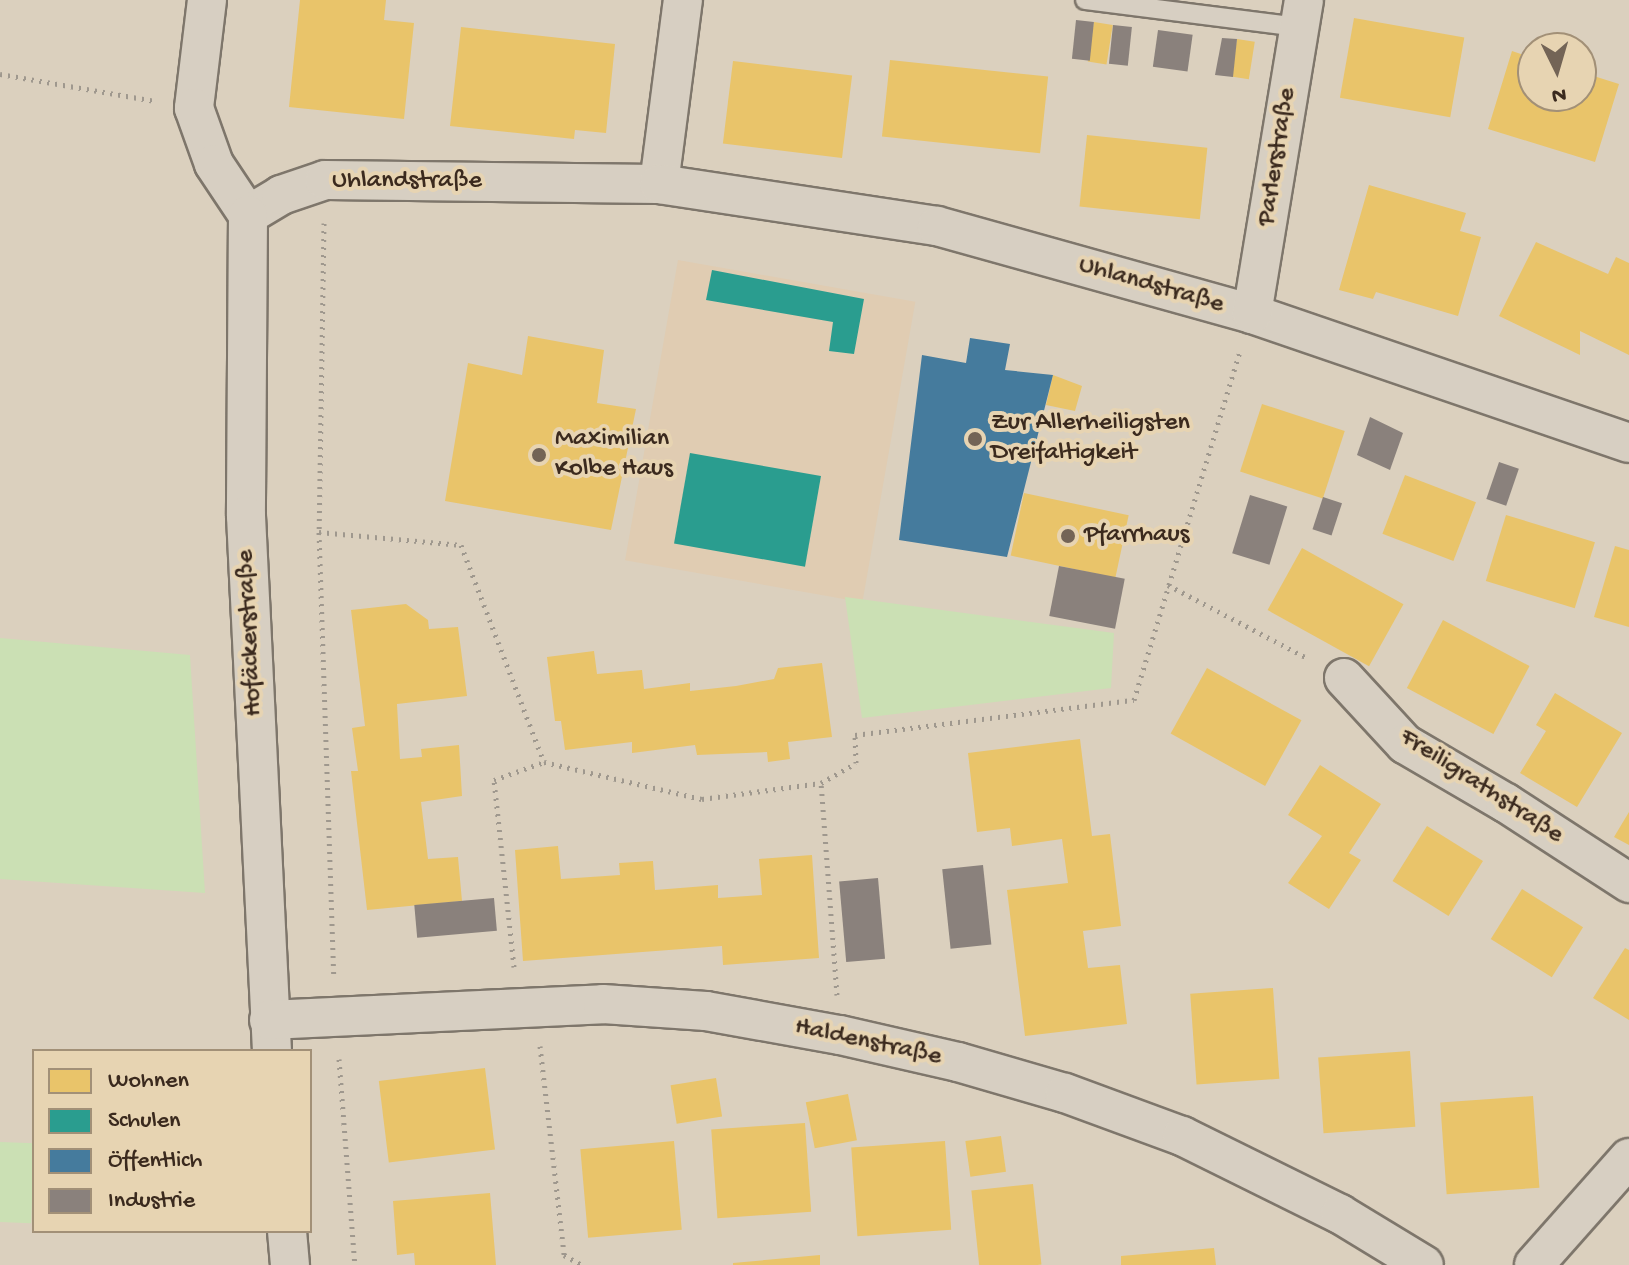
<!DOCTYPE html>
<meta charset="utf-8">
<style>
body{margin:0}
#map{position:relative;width:1629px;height:1265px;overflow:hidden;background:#dbd0be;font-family:"Gochi Hand",sans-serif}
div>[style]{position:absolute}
.built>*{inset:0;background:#e0ccb2;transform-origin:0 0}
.green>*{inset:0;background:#cbe0b4;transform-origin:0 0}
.homes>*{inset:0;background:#e9c46a;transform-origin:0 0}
.schools>*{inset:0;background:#2a9d8f;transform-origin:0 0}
.public>*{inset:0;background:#457b9d}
.industry>*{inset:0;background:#8a817c;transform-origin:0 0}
.path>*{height:5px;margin-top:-2.5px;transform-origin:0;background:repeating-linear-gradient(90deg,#9f988e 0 2px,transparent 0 8px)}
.roads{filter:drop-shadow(2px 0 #7e766b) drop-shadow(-2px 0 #7e766b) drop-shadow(0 2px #7e766b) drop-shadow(0 -2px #7e766b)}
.service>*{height:18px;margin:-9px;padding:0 9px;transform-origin:9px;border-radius:9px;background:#d7cfc2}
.minor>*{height:38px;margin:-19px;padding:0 19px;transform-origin:19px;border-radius:19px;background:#d7cfc2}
.dots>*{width:22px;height:22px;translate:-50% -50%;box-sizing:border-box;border:4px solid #e7d4b2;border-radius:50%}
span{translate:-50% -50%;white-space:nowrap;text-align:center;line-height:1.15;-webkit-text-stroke:8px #e7d4b2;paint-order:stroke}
.street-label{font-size:26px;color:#3b2a1e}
.poi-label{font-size:26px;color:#3b2a1e}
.left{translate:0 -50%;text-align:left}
.legend{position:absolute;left:32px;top:1049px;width:280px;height:184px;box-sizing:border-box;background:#e7d4b2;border:2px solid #a29077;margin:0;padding:10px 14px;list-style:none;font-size:24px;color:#3b2a1e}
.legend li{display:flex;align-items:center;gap:16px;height:40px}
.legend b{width:40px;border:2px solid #a29077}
.north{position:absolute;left:1517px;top:32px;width:80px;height:80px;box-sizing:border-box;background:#e7d4b2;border:2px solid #a29077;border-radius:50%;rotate:175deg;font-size:22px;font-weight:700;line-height:32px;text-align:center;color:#3b2a1e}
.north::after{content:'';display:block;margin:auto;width:28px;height:36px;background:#736456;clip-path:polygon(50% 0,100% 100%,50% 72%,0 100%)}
</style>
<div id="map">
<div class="built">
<div style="left:678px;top:260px;width:241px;height:305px;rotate:10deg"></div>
</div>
<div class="green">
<div style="clip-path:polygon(845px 597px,1114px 633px,1111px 688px,862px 718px)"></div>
<div style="clip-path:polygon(0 638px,190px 655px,205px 893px,0 879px)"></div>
<div style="left:0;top:1142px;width:34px;height:80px;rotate:2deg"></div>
</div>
<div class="homes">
<div style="clip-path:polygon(300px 0,386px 0,384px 20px,414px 23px,404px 119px,289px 107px)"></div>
<div style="left:1354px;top:18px;width:112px;height:81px;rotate:10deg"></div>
<div style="left:1094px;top:22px;width:19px;height:40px;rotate:9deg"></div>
<div style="clip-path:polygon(461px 27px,615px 44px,606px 133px,575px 130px,574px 139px,450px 126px)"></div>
<div style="left:1237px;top:39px;width:18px;height:38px;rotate:9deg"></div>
<div style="clip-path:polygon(1512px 51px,1533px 58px,1533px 96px,1581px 96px,1581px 72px,1619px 84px,1595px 162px,1488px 129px)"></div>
<div style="left:890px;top:60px;width:159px;height:77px;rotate:6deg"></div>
<div style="left:733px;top:61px;width:120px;height:83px;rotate:7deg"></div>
<div style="left:1087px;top:135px;width:121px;height:72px;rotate:6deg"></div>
<div style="clip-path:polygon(1369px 185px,1466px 213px,1460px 231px,1481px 237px,1458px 316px,1376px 292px,1373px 299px,1339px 290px)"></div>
<div style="clip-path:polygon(1536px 242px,1608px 274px,1616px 257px,1629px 263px,1629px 355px,1580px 331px,1580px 355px,1499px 316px)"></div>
<div style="clip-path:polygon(528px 336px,604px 350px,597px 403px,636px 409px,611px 530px,445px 501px,468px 363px,522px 375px)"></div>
<div style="clip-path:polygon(1053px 375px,1082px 386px,1075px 411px,1046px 405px)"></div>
<div style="left:1262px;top:404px;width:87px;height:71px;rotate:18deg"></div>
<div style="left:1405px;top:475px;width:76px;height:63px;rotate:21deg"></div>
<div style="left:1024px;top:493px;width:107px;height:64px;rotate:12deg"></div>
<div style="left:1506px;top:515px;width:93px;height:69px;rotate:17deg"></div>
<div style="clip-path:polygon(1615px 546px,1629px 550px,1629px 627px,1594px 617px)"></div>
<div style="left:1302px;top:548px;width:116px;height:71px;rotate:29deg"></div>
<div style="clip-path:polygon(406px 604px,428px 620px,429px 629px,458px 627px,467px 696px,397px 704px,400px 759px,422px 757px,421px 749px,459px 745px,462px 796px,421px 802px,428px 859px,458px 857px,462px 901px,367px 910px,351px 771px,358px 771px,352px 728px,365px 726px,351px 610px)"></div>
<div style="left:1443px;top:620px;width:98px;height:77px;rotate:28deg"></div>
<div style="clip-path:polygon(594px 651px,597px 674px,642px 670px,644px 689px,690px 683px,690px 691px,736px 686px,774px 679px,778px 668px,822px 663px,832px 737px,788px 742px,790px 759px,768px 762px,767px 752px,697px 755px,695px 745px,632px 753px,632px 742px,565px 750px,561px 721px,555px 721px,547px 657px)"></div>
<div style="left:1207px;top:668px;width:108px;height:75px;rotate:29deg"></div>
<div style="clip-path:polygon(1555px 693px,1622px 733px,1577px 807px,1520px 773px,1546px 731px,1536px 725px)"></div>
<div style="clip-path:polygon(1080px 739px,1092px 836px,1110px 834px,1121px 926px,1083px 931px,1088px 968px,1120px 965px,1127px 1024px,1025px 1036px,1007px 890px,1068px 883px,1062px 839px,1012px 846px,1010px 828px,977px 832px,968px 753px)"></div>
<div style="clip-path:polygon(1320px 765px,1381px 804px,1349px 853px,1361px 860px,1329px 909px,1288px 883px,1322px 836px,1288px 815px)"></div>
<div style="clip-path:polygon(1629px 812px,1629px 845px,1614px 837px)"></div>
<div style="left:1427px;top:826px;width:66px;height:65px;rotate:32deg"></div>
<div style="clip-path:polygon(558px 846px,561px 879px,620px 875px,619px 863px,653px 861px,655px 890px,718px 885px,718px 898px,762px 895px,759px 859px,812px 855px,819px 958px,723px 965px,722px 946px,523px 961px,515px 850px)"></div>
<div style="left:1522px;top:889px;width:72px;height:59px;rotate:32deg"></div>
<div style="clip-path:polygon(1625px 948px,1629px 950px,1629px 1020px,1593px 998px)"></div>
<div style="left:1273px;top:988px;width:91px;height:83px;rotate:86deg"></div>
<div style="left:1410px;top:1051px;width:76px;height:92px;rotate:86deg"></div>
<div style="left:485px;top:1068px;width:82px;height:107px;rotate:83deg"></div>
<div style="left:716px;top:1078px;width:39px;height:46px;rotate:81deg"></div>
<div style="left:848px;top:1094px;width:47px;height:43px;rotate:79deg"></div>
<div style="left:1533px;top:1096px;width:92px;height:93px;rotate:86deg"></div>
<div style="left:805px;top:1123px;width:89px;height:94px;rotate:86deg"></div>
<div style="left:1001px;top:1136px;width:36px;height:36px;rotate:82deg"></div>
<div style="left:674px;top:1141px;width:89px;height:94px;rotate:85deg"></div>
<div style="left:945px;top:1141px;width:89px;height:94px;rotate:86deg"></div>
<div style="left:1033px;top:1184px;width:81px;height:62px;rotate:84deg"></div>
<div style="clip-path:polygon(490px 1193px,496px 1265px,415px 1265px,414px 1253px,397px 1255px,393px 1201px)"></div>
<div style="clip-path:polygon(1214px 1248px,1216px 1265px,1121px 1265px,1121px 1256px)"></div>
<div style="clip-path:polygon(820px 1255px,820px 1265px,733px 1265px,733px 1263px)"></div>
</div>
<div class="schools">
<div style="clip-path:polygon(712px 270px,864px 299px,854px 354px,829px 351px,833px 322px,706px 300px)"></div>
<div style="left:690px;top:453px;width:133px;height:92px;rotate:10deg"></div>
</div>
<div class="public">
<div style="clip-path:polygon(970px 338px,1010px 344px,1005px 370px,1053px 375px,1007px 557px,899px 540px,922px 355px,966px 363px)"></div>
</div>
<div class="industry">
<div style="left:1076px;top:20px;width:18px;height:39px;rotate:6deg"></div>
<div style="left:1113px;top:25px;width:19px;height:39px;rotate:6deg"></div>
<div style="left:1158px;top:30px;width:35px;height:37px;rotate:8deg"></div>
<div style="clip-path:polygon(1222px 38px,1237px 39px,1233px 77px,1215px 75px)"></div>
<div style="clip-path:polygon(1370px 417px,1403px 433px,1390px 470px,1357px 455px)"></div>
<div style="left:1499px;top:462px;width:21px;height:39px;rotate:19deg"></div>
<div style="left:1250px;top:495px;width:39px;height:61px;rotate:17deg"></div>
<div style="left:1323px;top:497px;width:20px;height:34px;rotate:18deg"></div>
<div style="left:1059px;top:566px;width:67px;height:51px;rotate:11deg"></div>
<div style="left:983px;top:865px;width:80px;height:41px;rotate:84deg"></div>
<div style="left:878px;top:878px;width:81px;height:39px;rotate:85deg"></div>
<div style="left:494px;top:898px;width:33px;height:80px;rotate:85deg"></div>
</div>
<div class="path">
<div style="left:0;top:74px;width:156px;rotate:9.9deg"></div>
<div style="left:324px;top:223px;width:309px;rotate:90.9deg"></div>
<div style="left:319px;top:532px;width:445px;rotate:88.1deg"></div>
<div style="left:319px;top:532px;width:143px;rotate:5.2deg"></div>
<div style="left:461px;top:545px;width:232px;rotate:69.1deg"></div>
<div style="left:1168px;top:585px;width:159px;rotate:27.7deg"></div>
<div style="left:514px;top:967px;width:188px;rotate:-96.1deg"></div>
<div style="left:494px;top:780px;width:53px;rotate:-19.8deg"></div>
<div style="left:544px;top:762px;width:162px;rotate:13.2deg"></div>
<div style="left:702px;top:799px;width:120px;rotate:-7.7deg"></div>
<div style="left:837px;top:995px;width:213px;rotate:-94.3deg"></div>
<div style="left:821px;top:783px;width:40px;rotate:-29.7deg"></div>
<div style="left:856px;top:763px;width:28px;rotate:-92deg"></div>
<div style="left:855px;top:735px;width:281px;rotate:-7.2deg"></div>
<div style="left:1134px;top:700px;width:364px;rotate:-73.1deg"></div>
<div style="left:540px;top:1046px;width:210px;rotate:83.4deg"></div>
<div style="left:564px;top:1255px;width:21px;rotate:29deg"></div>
<div style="left:339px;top:1059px;width:207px;rotate:85.6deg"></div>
</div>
<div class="roads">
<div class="service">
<div style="left:1085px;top:0;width:216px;rotate:7.2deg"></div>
</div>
<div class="minor">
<div style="left:207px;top:0;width:109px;rotate:96.9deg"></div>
<div style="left:194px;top:108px;width:59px;rotate:70.3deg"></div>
<div style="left:214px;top:164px;width:61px;rotate:56.3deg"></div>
<div style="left:659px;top:184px;width:186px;rotate:-82.6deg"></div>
<div style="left:248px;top:215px;width:39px;rotate:-31deg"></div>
<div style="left:281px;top:195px;width:46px;rotate:-18.8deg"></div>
<div style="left:325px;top:180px;width:334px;rotate:0.7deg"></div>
<div style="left:659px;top:184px;width:281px;rotate:8.6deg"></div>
<div style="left:937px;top:226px;width:327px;rotate:15.6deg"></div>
<div style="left:1252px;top:314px;width:398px;rotate:18.9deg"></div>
<div style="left:248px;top:215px;width:301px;rotate:90.4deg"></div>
<div style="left:246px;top:516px;width:536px;rotate:87.22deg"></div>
<div style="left:1252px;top:314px;width:318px;rotate:-80.6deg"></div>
<div style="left:1344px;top:678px;width:90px;rotate:47.3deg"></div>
<div style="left:1405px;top:744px;width:117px;rotate:30.3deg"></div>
<div style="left:1506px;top:803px;width:147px;rotate:33deg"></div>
<div style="left:269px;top:1020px;width:334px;rotate:-2.7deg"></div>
<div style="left:603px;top:1004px;width:103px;rotate:3.9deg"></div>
<div style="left:706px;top:1011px;width:136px;rotate:10.2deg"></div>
<div style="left:840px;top:1035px;width:121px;rotate:12.9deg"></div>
<div style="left:958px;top:1062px;width:111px;rotate:16.2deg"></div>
<div style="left:1065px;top:1093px;width:125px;rotate:20.2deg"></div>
<div style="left:1182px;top:1136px;width:176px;rotate:26.3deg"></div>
<div style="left:1340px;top:1214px;width:98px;rotate:31.3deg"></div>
<div style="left:287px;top:1231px;width:34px;rotate:85deg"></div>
<div style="left:1534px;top:1265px;width:143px;rotate:-48.4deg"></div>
</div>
</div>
<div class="dots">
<div style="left:975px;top:439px;background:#736456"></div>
<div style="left:539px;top:455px;background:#736456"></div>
<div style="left:1068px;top:536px;background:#736456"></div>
</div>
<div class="street-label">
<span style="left:1278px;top:157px;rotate:-81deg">Parlerstraße</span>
<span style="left:407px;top:182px">Uhlandstraße</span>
<span style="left:1151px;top:286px;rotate:16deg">Uhlandstraße</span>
<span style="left:251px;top:633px;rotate:-93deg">Hofäckerstraße</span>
<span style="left:1481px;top:787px;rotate:33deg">Freiligrathstraße</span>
<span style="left:868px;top:1043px;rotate:12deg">Haldenstraße</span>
</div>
<div class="poi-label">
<span class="left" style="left:991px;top:439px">Zur Allerheiligsten<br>Dreifaltigkeit</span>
<span class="left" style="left:555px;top:455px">Maximilian<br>Kolbe Haus</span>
<span class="left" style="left:1084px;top:536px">Pfarrhaus</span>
</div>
<ul class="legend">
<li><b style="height:22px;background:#e9c46a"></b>Wohnen</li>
<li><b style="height:22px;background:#2a9d8f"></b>Schulen</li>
<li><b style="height:22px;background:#457b9d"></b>Öffentlich</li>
<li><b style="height:22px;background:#8a817c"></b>Industrie</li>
</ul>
<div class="north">N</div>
</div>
